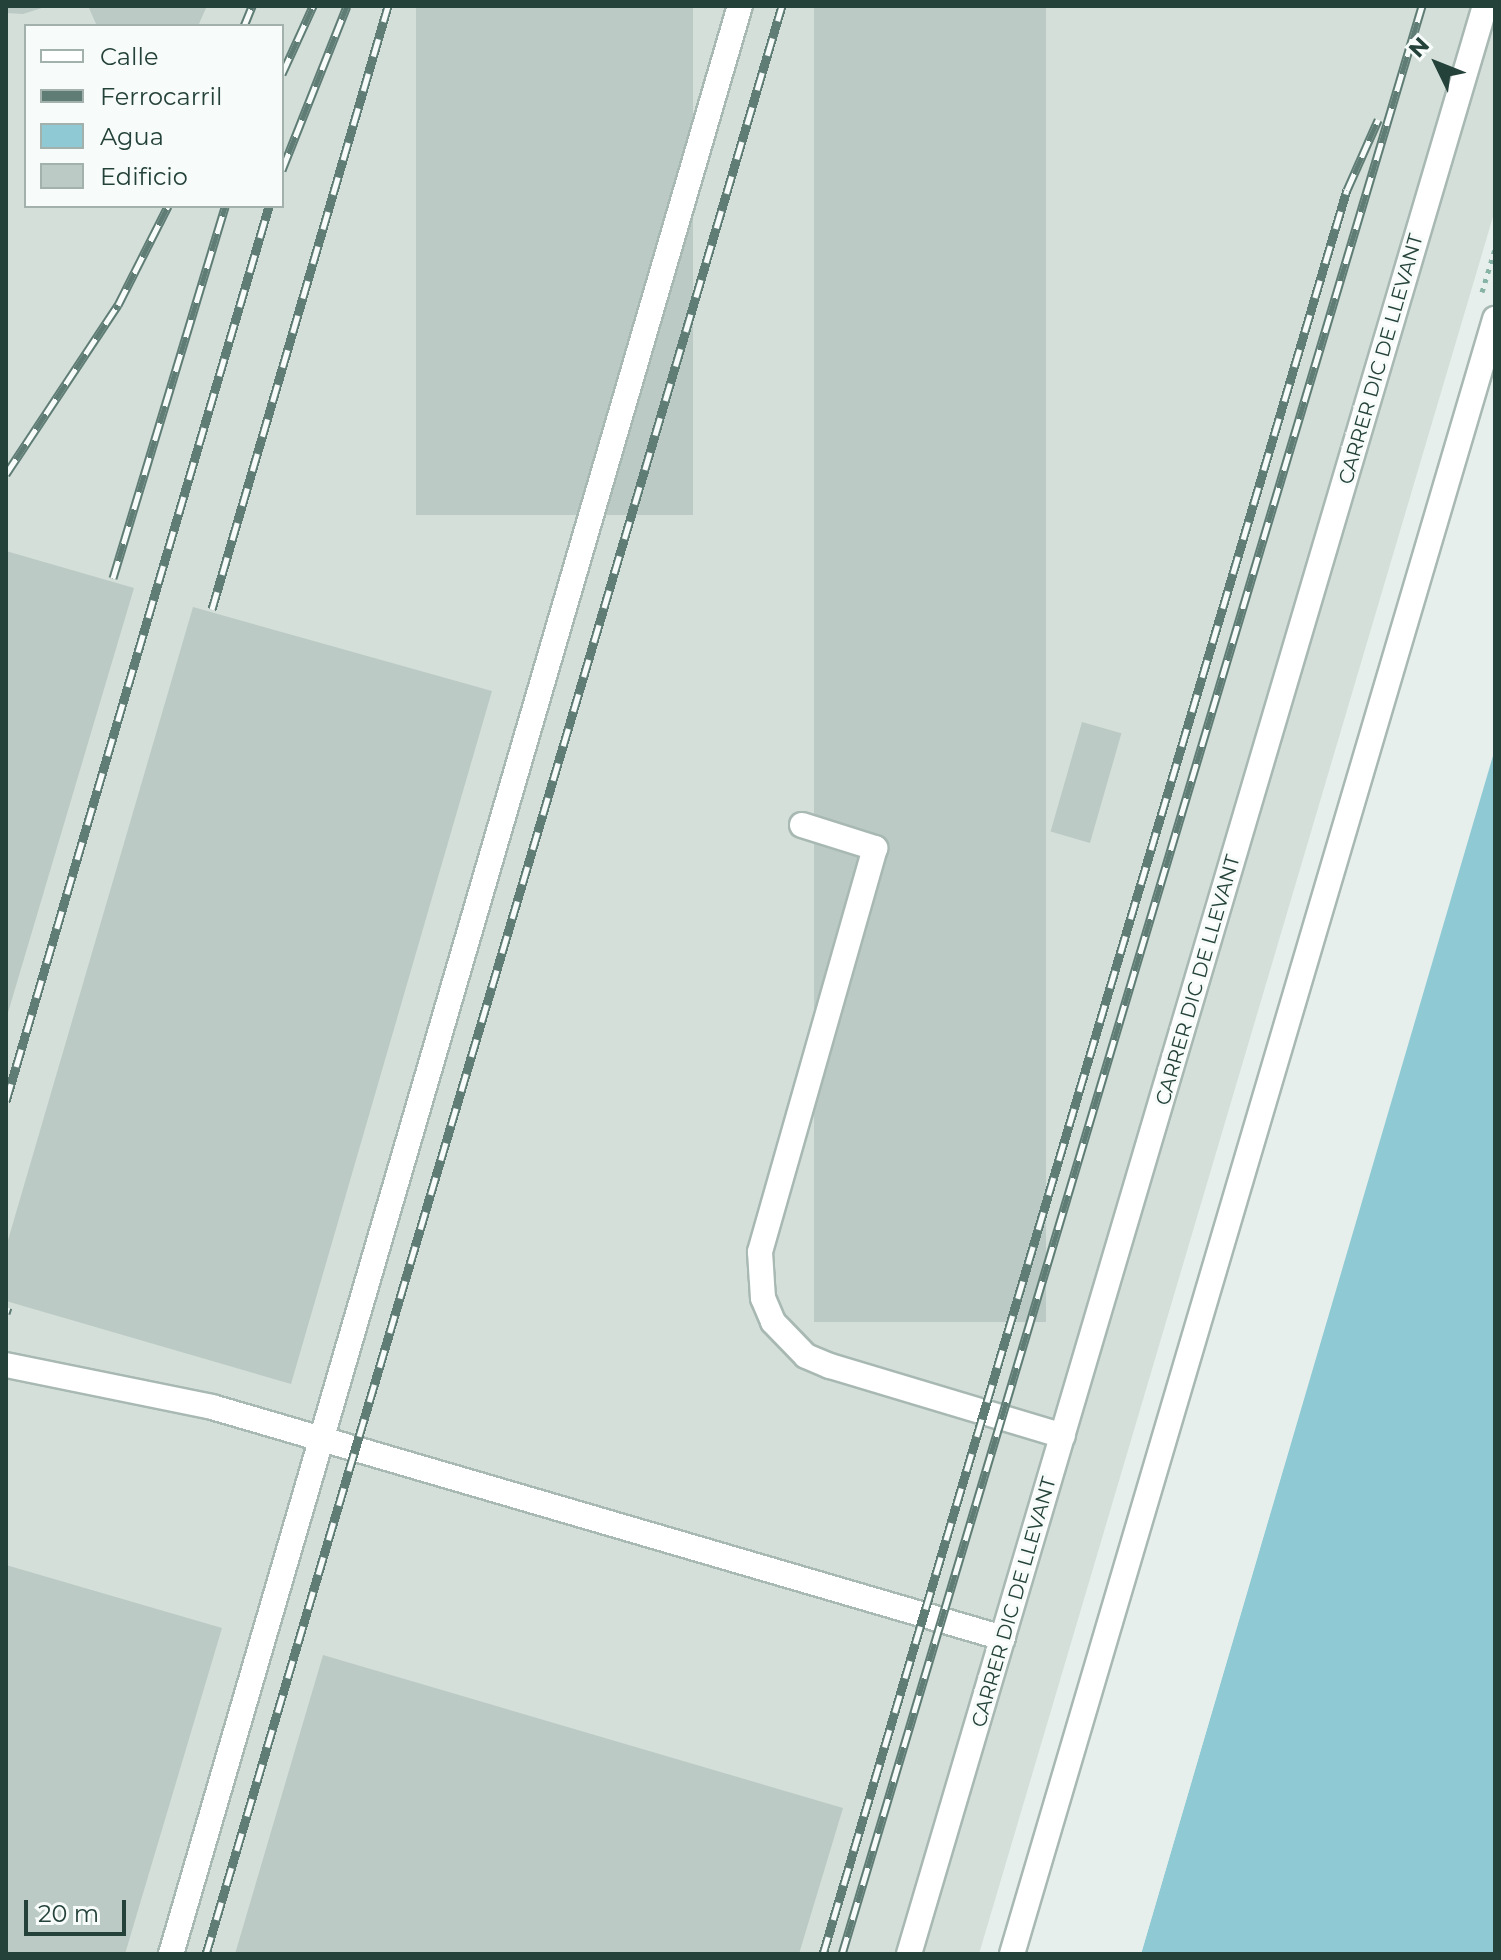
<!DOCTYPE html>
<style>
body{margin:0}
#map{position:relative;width:1501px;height:1960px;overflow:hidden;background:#e6efeb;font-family:Montserrat,sans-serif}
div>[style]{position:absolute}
.built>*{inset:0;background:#d4dfda}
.water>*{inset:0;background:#8ec9d4}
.pier>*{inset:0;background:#e6efeb}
.building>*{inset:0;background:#bbcac4;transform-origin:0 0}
.path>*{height:5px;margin-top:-2.5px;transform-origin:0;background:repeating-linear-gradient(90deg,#86b3a5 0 4px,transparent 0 10px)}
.roads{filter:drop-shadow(2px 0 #a8b8b2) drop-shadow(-2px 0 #a8b8b2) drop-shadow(0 2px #a8b8b2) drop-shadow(0 -2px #a8b8b2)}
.minor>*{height:24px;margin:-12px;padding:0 12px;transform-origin:12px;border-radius:12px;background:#fff}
.rail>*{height:9px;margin-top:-4.5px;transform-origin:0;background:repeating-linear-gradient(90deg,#f7fbf9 0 18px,#5f7d75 0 36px);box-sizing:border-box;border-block:2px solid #5f7d75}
span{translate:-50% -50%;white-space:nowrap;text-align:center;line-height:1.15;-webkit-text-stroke:6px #f7fbf9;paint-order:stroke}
.street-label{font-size:20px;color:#24423a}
.frame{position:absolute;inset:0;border:8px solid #24423a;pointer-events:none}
.legend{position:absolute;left:24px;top:24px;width:260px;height:184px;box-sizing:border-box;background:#f7fbf9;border:2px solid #a3b1ad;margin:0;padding:10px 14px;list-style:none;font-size:24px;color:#24423a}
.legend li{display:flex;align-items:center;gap:16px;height:40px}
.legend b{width:40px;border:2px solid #a3b1ad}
.north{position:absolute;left:1397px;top:24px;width:80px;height:80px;-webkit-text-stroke:6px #f7fbf9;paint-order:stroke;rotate:313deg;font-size:22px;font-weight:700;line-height:32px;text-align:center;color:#24423a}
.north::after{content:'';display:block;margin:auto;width:28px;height:36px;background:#24423a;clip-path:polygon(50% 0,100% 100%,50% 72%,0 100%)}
.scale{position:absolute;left:24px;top:1900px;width:102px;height:36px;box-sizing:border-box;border:4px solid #24423a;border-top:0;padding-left:10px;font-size:24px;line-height:28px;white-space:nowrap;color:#24423a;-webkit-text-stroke:6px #f7fbf9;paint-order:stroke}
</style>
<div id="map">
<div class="built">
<div style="clip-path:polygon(evenodd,6px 6px,1495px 6px,1495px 210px,979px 1954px,6px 1954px,6px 6px,26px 26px,282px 26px,282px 206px,26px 206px,26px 26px)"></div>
</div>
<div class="water">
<div style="clip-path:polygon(1495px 749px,1495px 1954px,1141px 1954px)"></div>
</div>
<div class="pier">
<div style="clip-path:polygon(1495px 745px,1141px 1954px,1137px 1954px,1491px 748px)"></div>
</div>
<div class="building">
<div style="clip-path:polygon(6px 6px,48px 6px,23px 14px,6px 13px)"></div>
<div style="clip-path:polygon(88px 6px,207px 6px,198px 26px,97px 26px)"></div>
<div style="left:416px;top:6px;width:277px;height:509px"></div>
<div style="left:814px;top:6px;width:232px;height:1316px"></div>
<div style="clip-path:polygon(6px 551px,134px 588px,7px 1016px,6px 1016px)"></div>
<div style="clip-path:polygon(193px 607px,492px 691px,291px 1384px,6px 1301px,6px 1247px)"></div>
<div style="left:1082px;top:722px;width:41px;height:114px;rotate:16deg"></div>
<div style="clip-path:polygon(6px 1565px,222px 1628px,125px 1954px,6px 1954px)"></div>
<div style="clip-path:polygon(323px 1655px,843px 1808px,799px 1954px,235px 1954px)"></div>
</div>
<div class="path">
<div style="left:1482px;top:292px;width:45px;rotate:-73.2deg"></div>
</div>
<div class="roads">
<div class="minor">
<div style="left:802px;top:825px;width:77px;rotate:17.5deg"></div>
<div style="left:875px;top:848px;width:420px;rotate:105.9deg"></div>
<div style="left:760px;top:1252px;width:46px;rotate:86.3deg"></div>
<div style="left:763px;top:1298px;width:26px;rotate:67deg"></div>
<div style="left:773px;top:1322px;width:47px;rotate:45.9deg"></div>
<div style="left:806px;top:1356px;width:26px;rotate:23deg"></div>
<div style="left:830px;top:1366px;width:243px;rotate:16.7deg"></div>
<div style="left:6px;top:1365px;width:210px;rotate:11.5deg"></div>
<div style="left:212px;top:1407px;width:824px;rotate:16.28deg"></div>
<div style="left:171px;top:1954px;width:2029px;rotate:-73.72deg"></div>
<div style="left:909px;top:1954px;width:2031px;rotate:-73.53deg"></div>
<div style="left:1012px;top:1954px;width:1705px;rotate:-73.54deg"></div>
</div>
</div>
<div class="rail">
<div style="left:244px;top:26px;width:22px;rotate:-68deg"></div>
<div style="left:282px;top:74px;width:75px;rotate:-65.5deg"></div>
<div style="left:282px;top:170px;width:176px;rotate:-68.4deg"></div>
<div style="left:6px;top:474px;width:203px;rotate:-56.5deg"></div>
<div style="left:118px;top:305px;width:111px;rotate:-63.2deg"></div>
<div style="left:113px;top:578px;width:388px;rotate:-73.2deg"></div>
<div style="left:212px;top:609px;width:628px;rotate:-73.73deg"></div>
<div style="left:6px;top:1101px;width:933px;rotate:-73.62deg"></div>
<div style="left:6px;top:1313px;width:6px;rotate:-72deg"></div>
<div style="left:206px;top:1954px;width:2031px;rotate:-73.53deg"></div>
<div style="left:823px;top:1954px;width:1840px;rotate:-73.46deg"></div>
<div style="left:1347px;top:190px;width:77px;rotate:-66.1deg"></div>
<div style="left:842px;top:1954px;width:2033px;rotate:-73.42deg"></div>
</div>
<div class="street-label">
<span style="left:1381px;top:359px;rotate:-74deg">CARRER DIC DE LLEVANT</span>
<span style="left:1198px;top:980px;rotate:-74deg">CARRER DIC DE LLEVANT</span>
<span style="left:1014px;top:1602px;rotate:-74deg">CARRER DIC DE LLEVANT</span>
</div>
<div class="frame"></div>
<ul class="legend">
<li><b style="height:10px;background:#fff"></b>Calle</li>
<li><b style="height:10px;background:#5f7d75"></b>Ferrocarril</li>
<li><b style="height:22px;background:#8ec9d4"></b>Agua</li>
<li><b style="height:22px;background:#bbcac4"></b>Edificio</li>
</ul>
<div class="north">N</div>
<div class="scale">20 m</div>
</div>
